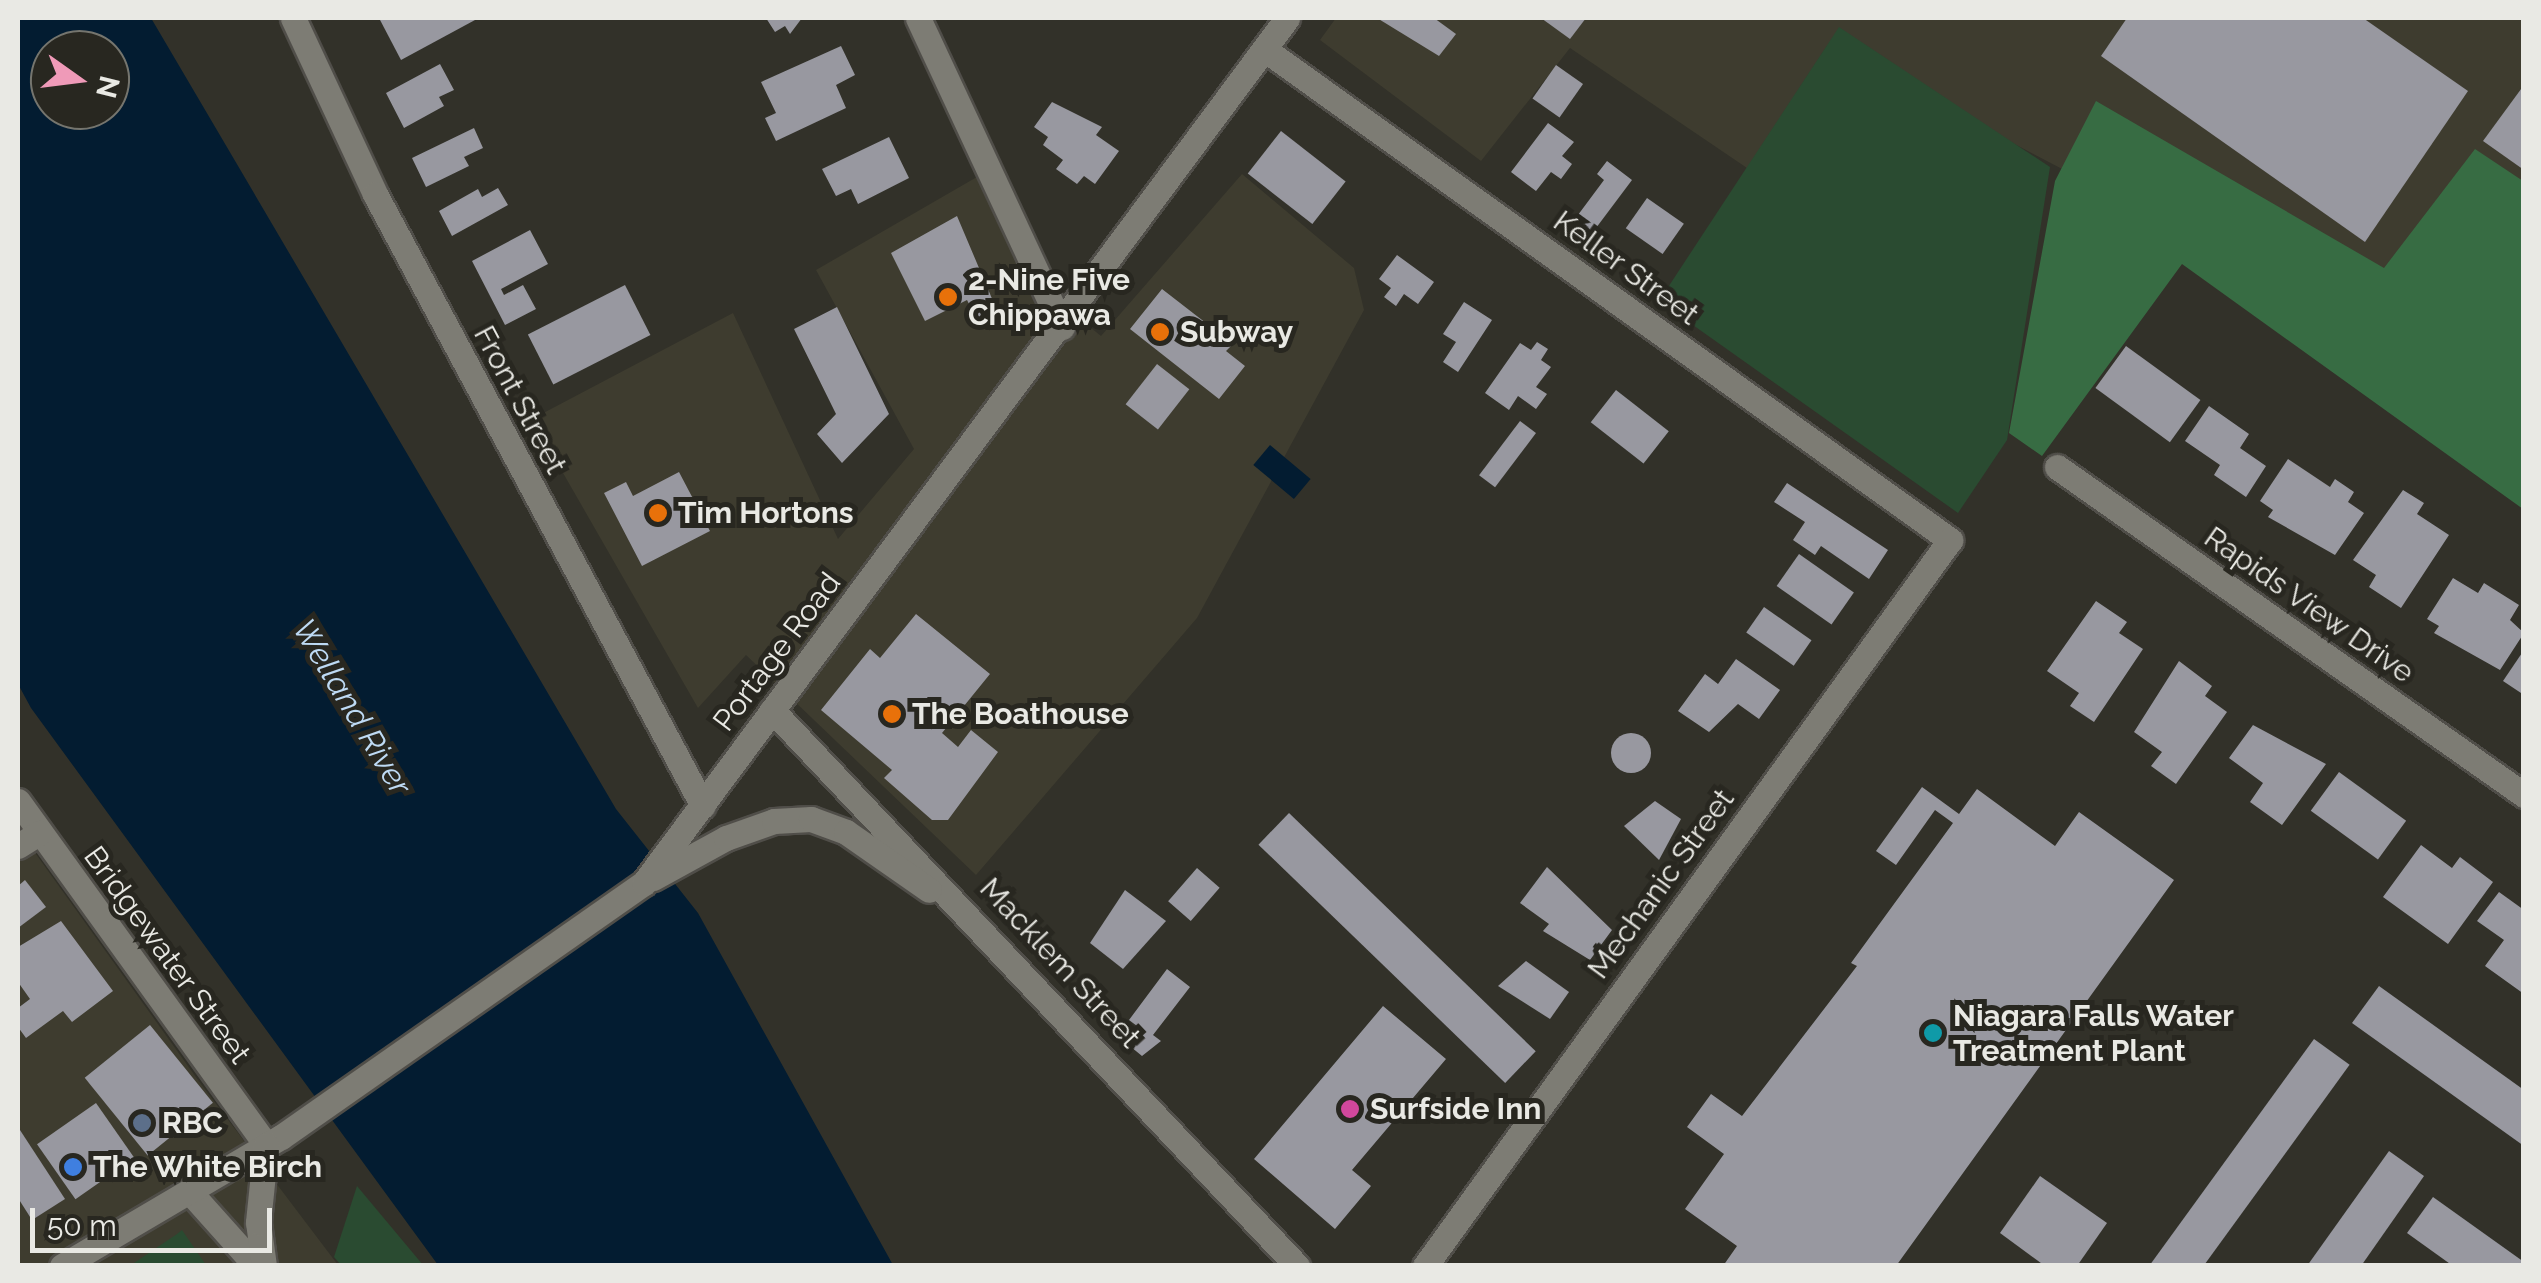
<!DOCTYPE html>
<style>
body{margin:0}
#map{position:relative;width:2541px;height:1283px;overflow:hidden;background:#323129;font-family:Raleway,sans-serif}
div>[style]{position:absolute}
.built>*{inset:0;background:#3e3c2f}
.green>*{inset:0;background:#2a4b31}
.forest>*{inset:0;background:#376c43}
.water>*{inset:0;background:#031c31;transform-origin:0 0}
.building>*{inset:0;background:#9898a0;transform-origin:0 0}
.round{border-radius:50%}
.roads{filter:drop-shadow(2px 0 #504e49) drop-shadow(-2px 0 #504e49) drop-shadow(0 2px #504e49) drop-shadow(0 -2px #504e49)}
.street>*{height:25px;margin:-12.5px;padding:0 12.5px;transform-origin:12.5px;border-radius:12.5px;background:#7d7c74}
.secondary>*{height:25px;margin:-12.5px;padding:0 12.5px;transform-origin:12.5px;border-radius:12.5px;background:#7d7c74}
.dots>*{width:28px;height:28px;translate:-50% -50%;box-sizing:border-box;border:5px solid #282720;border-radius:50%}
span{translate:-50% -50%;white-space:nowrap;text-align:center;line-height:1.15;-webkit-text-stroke:10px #282720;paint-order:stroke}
.street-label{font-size:30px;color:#e9e9e4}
.poi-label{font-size:30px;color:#e9e9e4;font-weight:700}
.left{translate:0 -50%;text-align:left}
.water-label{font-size:32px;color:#bedaf4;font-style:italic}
.frame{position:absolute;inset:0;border:20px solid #e9e9e4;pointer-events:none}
.north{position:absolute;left:30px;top:30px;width:100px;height:100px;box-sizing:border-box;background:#282720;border:2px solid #75756e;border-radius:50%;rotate:104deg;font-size:28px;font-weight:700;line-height:40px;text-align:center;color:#e9e9e4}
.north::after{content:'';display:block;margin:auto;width:35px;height:45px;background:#ef9ab8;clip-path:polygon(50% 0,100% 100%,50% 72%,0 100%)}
.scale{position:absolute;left:30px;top:1208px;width:242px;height:45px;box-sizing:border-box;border:5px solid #e9e9e4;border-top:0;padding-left:12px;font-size:30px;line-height:35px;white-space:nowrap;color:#e9e9e4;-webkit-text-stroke:8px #282720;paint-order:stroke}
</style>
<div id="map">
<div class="built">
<div style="clip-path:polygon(1336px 18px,2523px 18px,2523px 472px,2154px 217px,1827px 46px,1747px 168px,1570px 48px,1481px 161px,1320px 40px)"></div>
<div style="clip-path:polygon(989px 170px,1043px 289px,1101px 336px,1242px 174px,1354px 268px,1364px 310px,1197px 618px,976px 875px,746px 655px,698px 708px,532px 419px,733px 313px,838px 539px,914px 449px,816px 270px)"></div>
<div style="clip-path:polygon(18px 829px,198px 1080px,338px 1265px,18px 1265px)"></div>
</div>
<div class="green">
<div style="clip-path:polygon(1839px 27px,2050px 167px,2007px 440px,1958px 513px,1659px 301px)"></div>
<div style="clip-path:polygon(357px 1186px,423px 1265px,341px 1265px,334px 1257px)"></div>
<div style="clip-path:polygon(182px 1230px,206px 1265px,131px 1265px,177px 1234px)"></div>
</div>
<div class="forest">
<div style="clip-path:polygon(2096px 101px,2384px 268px,2475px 149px,2523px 181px,2523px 509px,2182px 264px,2042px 456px,2009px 433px,2055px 181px)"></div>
</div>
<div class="water">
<div style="clip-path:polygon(evenodd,18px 18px,151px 18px,616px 809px,698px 913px,893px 1265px,438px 1265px,31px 708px,18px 684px,18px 18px,50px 50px,110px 50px,110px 110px,50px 110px,50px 50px)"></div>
<div style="left:1270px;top:445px;width:53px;height:26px;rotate:40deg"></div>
</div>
<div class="building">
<div style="clip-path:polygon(379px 18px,474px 18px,475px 20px,401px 60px)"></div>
<div style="clip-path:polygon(766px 18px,802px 18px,790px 34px,785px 26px,775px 32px)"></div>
<div style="clip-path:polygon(1377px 18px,1434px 18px,1456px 34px,1439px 56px)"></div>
<div style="clip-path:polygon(1541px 18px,1586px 18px,1570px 39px)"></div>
<div style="clip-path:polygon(2363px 18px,2468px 91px,2365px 242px,2101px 56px,2127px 18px)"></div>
<div style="clip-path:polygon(841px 46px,855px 75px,836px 85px,846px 108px,776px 141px,765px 118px,776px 113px,761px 82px)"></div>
<div style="clip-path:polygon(440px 64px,454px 90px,439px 97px,444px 106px,404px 128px,386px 93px)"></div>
<div style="left:1556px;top:65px;width:33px;height:41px;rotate:35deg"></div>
<div style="clip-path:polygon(2524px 85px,2524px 170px,2483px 141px)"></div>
<div style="clip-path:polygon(1052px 102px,1102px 127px,1096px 135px,1119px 151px,1095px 184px,1084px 176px,1077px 184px,1056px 169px,1063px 160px,1043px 145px,1048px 137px,1034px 127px)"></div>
<div style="clip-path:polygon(1548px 123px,1574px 142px,1562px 156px,1572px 164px,1561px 179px,1551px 172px,1536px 191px,1511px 172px)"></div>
<div style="clip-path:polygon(474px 128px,483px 148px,464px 157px,469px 166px,426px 187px,412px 158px)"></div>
<div style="left:1281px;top:131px;width:82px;height:54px;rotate:38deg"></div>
<div style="clip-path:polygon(889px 137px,909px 178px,858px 204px,851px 189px,836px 196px,822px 169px)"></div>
<div style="clip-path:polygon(1607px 161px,1632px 180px,1593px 232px,1575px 219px,1604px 180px,1597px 174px)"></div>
<div style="clip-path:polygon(498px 188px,508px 205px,452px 236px,439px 211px,478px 189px,482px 197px)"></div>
<div style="left:1647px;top:198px;width:45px;height:37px;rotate:35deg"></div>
<div style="clip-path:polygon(957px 216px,993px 301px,977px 320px,967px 300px,925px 321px,891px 253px)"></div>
<div style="clip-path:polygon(530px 230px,548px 264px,501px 289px,504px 295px,523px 285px,536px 309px,505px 325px,472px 261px)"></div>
<div style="clip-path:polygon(1397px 255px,1434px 282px,1418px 304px,1404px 294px,1396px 306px,1384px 297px,1391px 288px,1379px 279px)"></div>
<div style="left:625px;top:285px;width:56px;height:109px;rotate:63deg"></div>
<div style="clip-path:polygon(1162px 289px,1233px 344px,1226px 351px,1245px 366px,1219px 399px,1130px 329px)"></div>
<div style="clip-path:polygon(1464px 302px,1492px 320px,1458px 372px,1443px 362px,1456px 342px,1443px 334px)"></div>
<div style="clip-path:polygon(837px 307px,889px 414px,842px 463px,817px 434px,836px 414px,794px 329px)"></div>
<div style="clip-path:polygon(1537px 342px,1548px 349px,1541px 360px,1551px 367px,1536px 387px,1547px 394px,1536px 409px,1518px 396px,1509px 410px,1485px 393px,1520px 343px,1531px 350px)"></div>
<div style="left:2126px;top:346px;width:92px;height:52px;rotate:36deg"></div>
<div style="left:1157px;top:364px;width:41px;height:51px;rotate:38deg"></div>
<div style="left:1616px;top:390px;width:67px;height:41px;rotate:38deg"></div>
<div style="clip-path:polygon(2209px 406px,2249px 434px,2240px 448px,2266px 466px,2246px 497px,2214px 475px,2220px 465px,2185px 441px)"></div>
<div style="left:1520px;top:421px;width:20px;height:68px;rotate:37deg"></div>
<div style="clip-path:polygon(2288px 459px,2330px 487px,2335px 479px,2354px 492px,2348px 502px,2364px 513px,2335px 555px,2268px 517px,2273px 510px,2260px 501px)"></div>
<div style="clip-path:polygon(679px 472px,710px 531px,642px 566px,604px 493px,626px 482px,633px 496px)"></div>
<div style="clip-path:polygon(1787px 483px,1888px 550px,1869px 579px,1821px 546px,1815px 555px,1793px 540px,1805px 522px,1774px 502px)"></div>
<div style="clip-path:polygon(2403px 490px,2424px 503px,2417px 514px,2449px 535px,2401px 608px,2369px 587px,2376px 575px,2353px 560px)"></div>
<div style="left:1799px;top:554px;width:67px;height:39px;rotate:35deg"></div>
<div style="clip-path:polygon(2453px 578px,2478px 593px,2484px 583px,2519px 605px,2510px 620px,2524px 633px,2500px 670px,2434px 633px,2439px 626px,2427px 619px)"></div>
<div style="clip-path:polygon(2096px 601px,2127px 622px,2119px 633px,2143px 649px,2094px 722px,2070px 706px,2079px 693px,2047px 671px)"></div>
<div style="left:1764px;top:607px;width:58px;height:31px;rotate:35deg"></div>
<div style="clip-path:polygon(916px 614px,990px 674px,942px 733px,958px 747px,971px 730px,998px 752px,948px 820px,932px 820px,884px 778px,892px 770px,821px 710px,870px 649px,880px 658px)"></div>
<div style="clip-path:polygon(2524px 650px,2524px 695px,2503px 681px)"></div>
<div style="clip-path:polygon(1736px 659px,1780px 690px,1759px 719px,1738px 704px,1709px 732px,1678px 711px,1705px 674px,1718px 684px)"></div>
<div style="clip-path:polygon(2179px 661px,2212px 686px,2205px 696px,2227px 712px,2176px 784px,2151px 766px,2162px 752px,2134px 732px)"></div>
<div style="clip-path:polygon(2253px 725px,2326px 764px,2282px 825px,2250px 802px,2263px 783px,2229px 758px)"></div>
<div class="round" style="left:1611px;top:733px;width:40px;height:40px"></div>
<div style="left:2339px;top:772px;width:83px;height:48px;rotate:36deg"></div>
<div style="clip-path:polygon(1922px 787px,1959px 814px,1977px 789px,2055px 846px,2079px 812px,2174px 880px,1896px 1266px,1723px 1266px,1737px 1246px,1685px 1209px,1724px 1154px,1687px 1127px,1711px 1094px,1742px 1116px,1857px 966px,1851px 963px,1953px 823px,1935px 810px,1896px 865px,1876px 851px)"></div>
<div style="clip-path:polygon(1655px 801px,1681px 819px,1659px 860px,1624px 826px)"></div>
<div style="left:1289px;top:813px;width:343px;height:44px;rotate:44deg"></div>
<div style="clip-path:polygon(2421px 845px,2452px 868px,2460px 857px,2493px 882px,2448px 944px,2383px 897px)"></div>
<div style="clip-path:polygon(1547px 867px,1612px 930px,1590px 960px,1543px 931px,1549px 924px,1520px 903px)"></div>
<div style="left:1197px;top:868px;width:30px;height:44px;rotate:41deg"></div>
<div style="clip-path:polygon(25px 880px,46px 907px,18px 928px,18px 886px)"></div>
<div style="clip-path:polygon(1125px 890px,1166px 921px,1123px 969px,1090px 943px)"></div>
<div style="clip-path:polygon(2499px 892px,2524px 910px,2524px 994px,2485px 966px,2504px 940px,2477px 921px)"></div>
<div style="clip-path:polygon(61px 921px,113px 991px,72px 1022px,63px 1011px,26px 1038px,18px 1027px,18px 1008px,30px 999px,18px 982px,18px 947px)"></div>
<div style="clip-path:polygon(1526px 961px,1569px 992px,1550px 1019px,1498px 986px)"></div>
<div style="clip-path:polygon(1167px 969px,1190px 987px,1153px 1035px,1161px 1041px,1142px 1056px,1125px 1042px,1137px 1026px,1129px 1020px)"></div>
<div style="clip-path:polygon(2379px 986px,2524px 1090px,2524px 1146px,2352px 1023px)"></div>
<div style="clip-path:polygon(1383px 1006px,1446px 1059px,1352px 1170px,1371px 1186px,1335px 1229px,1254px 1159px)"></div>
<div style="left:150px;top:1025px;width:100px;height:84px;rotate:51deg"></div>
<div style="left:2314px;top:1039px;width:44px;height:278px;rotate:36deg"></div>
<div style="left:96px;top:1103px;width:67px;height:72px;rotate:55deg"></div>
<div style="clip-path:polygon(18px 1127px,65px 1199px,32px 1220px,18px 1198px)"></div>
<div style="clip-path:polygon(2389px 1151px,2424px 1176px,2361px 1266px,2307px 1266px)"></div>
<div style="clip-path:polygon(2040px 1176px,2107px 1223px,2077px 1266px,2045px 1266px,2000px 1233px)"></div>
<div style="clip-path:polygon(2433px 1197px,2524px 1262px,2524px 1266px,2453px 1266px,2407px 1233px)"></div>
</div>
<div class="roads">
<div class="street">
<div style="left:293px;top:18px;width:194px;rotate:65deg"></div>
<div style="left:375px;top:194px;width:694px;rotate:61.81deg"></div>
<div style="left:918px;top:18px;width:341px;rotate:65deg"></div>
<div style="left:1264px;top:49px;width:844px;rotate:35.59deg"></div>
<div style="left:1950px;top:540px;width:896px;rotate:125.87deg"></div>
<div style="left:2057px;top:467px;width:571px;rotate:35.08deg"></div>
<div style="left:18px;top:801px;width:424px;rotate:54.2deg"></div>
<div style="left:18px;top:846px;width:25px;rotate:-32deg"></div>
</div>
<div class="secondary">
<div style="left:772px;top:710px;width:765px;rotate:46.64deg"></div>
<div style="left:653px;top:878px;width:83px;rotate:-28.7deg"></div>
<div style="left:726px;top:838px;width:51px;rotate:-19.5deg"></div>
<div style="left:774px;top:821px;width:37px;rotate:-3deg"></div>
<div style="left:811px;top:819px;width:37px;rotate:20deg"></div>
<div style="left:846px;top:832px;width:101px;rotate:34.9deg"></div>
<div style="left:189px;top:1191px;width:101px;rotate:48.2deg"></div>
<div style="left:62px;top:1266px;width:254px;rotate:-30.5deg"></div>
<div style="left:281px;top:1137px;width:443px;rotate:-35deg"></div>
<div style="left:644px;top:883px;width:1078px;rotate:-53.37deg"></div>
<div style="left:264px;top:1266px;width:44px;rotate:-97.8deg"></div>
<div style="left:258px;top:1222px;width:77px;rotate:-84.1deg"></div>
</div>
</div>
<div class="dots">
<div style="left:948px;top:297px;background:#e8710a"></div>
<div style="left:1160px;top:332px;background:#e8710a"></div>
<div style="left:658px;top:513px;background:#e8710a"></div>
<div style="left:892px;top:714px;background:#e8710a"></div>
<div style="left:1933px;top:1033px;background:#0f9aa8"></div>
<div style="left:1350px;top:1109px;background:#d1479c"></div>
<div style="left:142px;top:1123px;background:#5c6f8a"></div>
<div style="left:73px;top:1167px;background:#3f7fe0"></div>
</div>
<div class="street-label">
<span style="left:1626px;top:268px;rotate:36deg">Keller Street</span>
<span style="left:520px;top:400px;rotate:62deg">Front Street</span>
<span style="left:2309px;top:605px;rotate:35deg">Rapids View Drive</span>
<span style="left:777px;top:652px;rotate:-53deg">Portage Road</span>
<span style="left:1661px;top:884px;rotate:-54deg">Mechanic Street</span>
<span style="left:167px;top:955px;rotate:54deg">Bridgewater Street</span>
<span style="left:1060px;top:963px;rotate:47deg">Macklem Street</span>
</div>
<div class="poi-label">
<span class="left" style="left:968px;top:297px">2-Nine Five<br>Chippawa</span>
<span class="left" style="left:1180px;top:332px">Subway</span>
<span class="left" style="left:678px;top:513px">Tim Hortons</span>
<span class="left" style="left:912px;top:714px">The Boathouse</span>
<span class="left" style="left:1953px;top:1033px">Niagara Falls Water<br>Treatment Plant</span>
<span class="left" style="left:1370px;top:1109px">Surfside Inn</span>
<span class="left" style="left:162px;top:1123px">RBC</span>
<span class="left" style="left:93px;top:1167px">The White Birch</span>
</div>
<div class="water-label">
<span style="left:352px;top:707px;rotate:59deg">Welland River</span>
</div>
<div class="frame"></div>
<div class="north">N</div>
<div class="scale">50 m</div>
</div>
